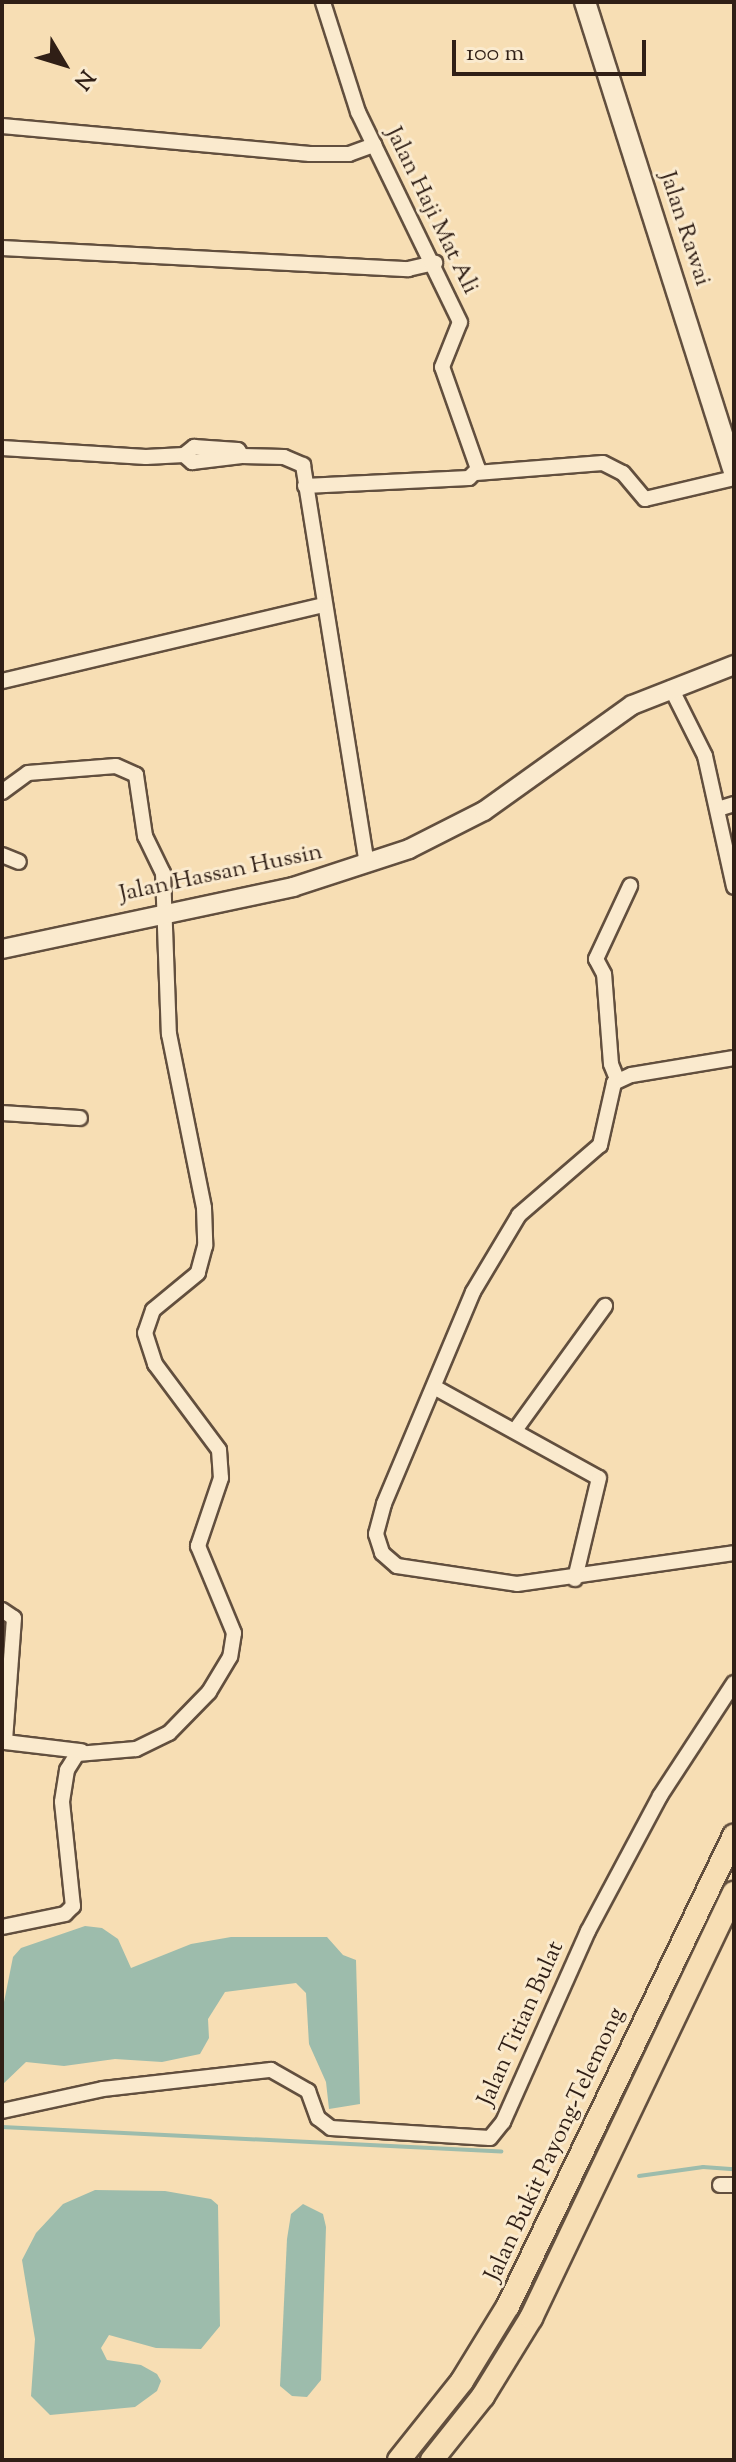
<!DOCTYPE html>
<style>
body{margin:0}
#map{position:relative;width:736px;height:2462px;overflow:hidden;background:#f7deb4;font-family:"Sorts Mill Goudy",serif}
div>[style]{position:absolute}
.water>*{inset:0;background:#9dbcac}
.stream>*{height:4px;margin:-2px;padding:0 2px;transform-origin:2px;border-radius:2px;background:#9dbcac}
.roads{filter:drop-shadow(2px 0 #624f3e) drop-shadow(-2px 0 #624f3e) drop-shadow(0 2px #624f3e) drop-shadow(0 -2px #624f3e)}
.minor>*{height:14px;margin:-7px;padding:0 7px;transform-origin:7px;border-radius:7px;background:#faeace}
.tertiary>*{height:18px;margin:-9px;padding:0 9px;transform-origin:9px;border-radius:9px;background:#faeace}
.secondary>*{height:20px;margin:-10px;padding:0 10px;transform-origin:10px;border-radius:10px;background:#faeace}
.trunk>*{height:22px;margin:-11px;padding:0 11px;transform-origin:11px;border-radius:11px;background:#f7deb4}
span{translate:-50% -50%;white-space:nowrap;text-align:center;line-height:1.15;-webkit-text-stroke:6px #faeace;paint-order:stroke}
.street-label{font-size:24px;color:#301f16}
.frame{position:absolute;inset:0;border:4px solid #301f16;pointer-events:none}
.north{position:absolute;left:24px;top:24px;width:80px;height:80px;-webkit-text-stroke:6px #faeace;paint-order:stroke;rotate:128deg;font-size:22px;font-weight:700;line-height:32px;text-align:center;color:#301f16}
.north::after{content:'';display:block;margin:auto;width:28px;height:36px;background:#301f16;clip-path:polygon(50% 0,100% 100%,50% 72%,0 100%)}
.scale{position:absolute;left:452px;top:40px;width:194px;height:36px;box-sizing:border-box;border:4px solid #301f16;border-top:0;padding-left:10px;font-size:24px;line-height:28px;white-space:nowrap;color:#301f16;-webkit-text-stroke:6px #faeace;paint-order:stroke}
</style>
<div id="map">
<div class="water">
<div style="clip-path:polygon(85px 1926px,102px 1928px,118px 1939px,131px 1968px,191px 1944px,231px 1937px,327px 1937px,343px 1955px,356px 1960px,360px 2104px,329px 2109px,326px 2082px,309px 2044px,306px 1993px,296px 1983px,225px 1992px,208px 2019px,209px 2038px,200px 2054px,162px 2062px,115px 2059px,64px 2066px,26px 2062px,2px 2085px,2px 2012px,13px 1957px,21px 1948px)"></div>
<div style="clip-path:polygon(95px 2190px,165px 2191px,211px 2199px,218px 2205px,220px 2326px,201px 2349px,156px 2348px,109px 2335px,101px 2348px,107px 2360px,141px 2365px,157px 2374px,161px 2381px,157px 2391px,135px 2407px,50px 2415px,31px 2396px,35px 2339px,22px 2260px,36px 2233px,63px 2204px)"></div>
<div style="clip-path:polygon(303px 2204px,323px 2214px,326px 2227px,321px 2380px,307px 2397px,292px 2396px,280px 2386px,287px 2239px,291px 2214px)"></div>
</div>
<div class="stream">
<div style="left:2px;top:2127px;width:500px;rotate:2.8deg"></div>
<div style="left:639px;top:2176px;width:65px;rotate:-8deg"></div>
<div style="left:703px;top:2167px;width:31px;rotate:4deg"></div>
</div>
<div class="roads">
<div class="minor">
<div style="left:2px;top:126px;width:309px;rotate:5.2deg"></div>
<div style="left:310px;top:154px;width:39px"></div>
<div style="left:349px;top:154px;width:27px;rotate:-20deg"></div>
<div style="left:2px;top:248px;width:407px;rotate:3deg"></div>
<div style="left:408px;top:269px;width:28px;rotate:-13deg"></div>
<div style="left:2px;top:448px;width:144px;rotate:3.6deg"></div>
<div style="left:146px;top:457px;width:38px;rotate:-3deg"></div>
<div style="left:184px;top:455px;width:13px;rotate:-39deg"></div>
<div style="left:194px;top:447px;width:44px;rotate:3.9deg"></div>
<div style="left:238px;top:450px;width:7px;rotate:56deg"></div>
<div style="left:184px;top:455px;width:11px;rotate:41deg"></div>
<div style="left:192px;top:462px;width:50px;rotate:-6.8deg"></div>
<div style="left:242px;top:456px;width:42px;rotate:1.4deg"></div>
<div style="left:284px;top:457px;width:21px;rotate:23deg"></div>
<div style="left:303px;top:465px;width:404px;rotate:80.9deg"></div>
<div style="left:476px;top:473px;width:127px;rotate:-4.5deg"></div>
<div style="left:603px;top:463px;width:22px;rotate:27deg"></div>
<div style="left:623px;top:473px;width:34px;rotate:50deg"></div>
<div style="left:645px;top:499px;width:91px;rotate:-13.3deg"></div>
<div style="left:305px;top:486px;width:164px;rotate:-2.8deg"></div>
<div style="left:469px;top:478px;width:13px;rotate:-45deg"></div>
<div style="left:478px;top:469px;width:108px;rotate:-109.4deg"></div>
<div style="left:442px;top:367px;width:48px;rotate:-68.2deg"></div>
<div style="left:460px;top:322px;width:233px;rotate:-115.9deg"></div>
<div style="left:358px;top:112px;width:115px;rotate:-107.7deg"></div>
<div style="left:2px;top:681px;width:331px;rotate:-13.3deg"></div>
<div style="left:671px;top:688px;width:76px;rotate:63.4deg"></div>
<div style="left:705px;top:756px;width:134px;rotate:77.5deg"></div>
<div style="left:2px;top:792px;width:32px;rotate:-36deg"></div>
<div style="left:28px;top:773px;width:88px;rotate:-4.5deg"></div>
<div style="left:116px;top:766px;width:22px;rotate:24deg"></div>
<div style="left:136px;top:775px;width:62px;rotate:81.6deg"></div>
<div style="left:145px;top:836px;width:41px;rotate:64.1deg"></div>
<div style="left:163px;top:873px;width:161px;rotate:87.9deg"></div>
<div style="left:169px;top:1034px;width:177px;rotate:78.6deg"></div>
<div style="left:204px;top:1208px;width:38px;rotate:88deg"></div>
<div style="left:205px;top:1246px;width:28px;rotate:105deg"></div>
<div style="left:198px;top:1273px;width:58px;rotate:140.6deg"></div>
<div style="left:153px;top:1310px;width:24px;rotate:109deg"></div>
<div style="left:145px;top:1333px;width:33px;rotate:72deg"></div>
<div style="left:155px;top:1364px;width:107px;rotate:53.3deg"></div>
<div style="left:219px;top:1450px;width:28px;rotate:86deg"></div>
<div style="left:221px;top:1478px;width:72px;rotate:108.7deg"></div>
<div style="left:198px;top:1546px;width:94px;rotate:67.5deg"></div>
<div style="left:234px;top:1633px;width:24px;rotate:99deg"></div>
<div style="left:230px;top:1657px;width:41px;rotate:121deg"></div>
<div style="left:209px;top:1692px;width:57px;rotate:134.3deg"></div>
<div style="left:169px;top:1733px;width:37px;rotate:154deg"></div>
<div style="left:136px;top:1749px;width:59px;rotate:175.2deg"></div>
<div style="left:77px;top:1754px;width:19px;rotate:122deg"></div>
<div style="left:67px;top:1770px;width:32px;rotate:99deg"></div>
<div style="left:62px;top:1802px;width:105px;rotate:84deg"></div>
<div style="left:73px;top:1906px;width:11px;rotate:135deg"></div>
<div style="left:65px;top:1914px;width:64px;rotate:168.3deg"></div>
<div style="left:718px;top:809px;width:17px;rotate:-17deg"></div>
<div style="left:2px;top:855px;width:18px;rotate:22deg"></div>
<div style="left:734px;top:1058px;width:104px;rotate:170.6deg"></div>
<div style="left:631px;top:1075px;width:19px;rotate:155deg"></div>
<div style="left:614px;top:1083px;width:64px;rotate:102.7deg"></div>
<div style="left:600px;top:1145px;width:107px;rotate:139.2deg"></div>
<div style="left:519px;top:1215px;width:90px;rotate:120.9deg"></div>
<div style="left:473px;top:1292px;width:230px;rotate:112.8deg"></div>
<div style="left:384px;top:1504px;width:31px;rotate:105deg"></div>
<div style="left:376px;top:1534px;width:20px;rotate:72deg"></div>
<div style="left:382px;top:1553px;width:20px;rotate:41deg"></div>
<div style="left:397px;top:1566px;width:121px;rotate:8.5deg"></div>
<div style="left:517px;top:1584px;width:219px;rotate:-8.1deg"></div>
<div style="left:617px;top:1079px;width:16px;rotate:-112deg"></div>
<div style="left:611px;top:1064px;width:90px;rotate:-94.4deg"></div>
<div style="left:604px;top:974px;width:17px;rotate:-118deg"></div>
<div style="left:596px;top:959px;width:81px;rotate:-65deg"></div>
<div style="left:2px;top:1113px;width:78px;rotate:3.7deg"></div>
<div style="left:434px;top:1387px;width:188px;rotate:28.9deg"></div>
<div style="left:599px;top:1478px;width:104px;rotate:103.4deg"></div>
<div style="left:516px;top:1429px;width:152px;rotate:-54.1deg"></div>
<div style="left:2px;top:1610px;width:14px;rotate:34deg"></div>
<div style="left:14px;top:1618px;width:124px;rotate:94.2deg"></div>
<div style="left:5px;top:1742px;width:77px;rotate:6.8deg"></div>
<div style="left:2px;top:2111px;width:103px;rotate:-12.3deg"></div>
<div style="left:103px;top:2089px;width:169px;rotate:-6.5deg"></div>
<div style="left:271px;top:2070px;width:43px;rotate:29.6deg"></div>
<div style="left:308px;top:2091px;width:29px;rotate:70deg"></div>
<div style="left:318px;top:2118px;width:16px;rotate:38deg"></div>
<div style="left:331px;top:2128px;width:159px;rotate:3.6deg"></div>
<div style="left:490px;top:2138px;width:21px;rotate:-51deg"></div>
<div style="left:503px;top:2122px;width:209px;rotate:-66deg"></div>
<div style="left:588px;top:1931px;width:153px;rotate:-61.9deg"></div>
<div style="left:660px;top:1796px;width:135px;rotate:-56.8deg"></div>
<div style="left:720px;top:2185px;width:14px"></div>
</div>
<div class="tertiary">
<div style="left:2px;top:949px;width:298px;rotate:-12deg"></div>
<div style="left:293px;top:887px;width:122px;rotate:-18.1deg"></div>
<div style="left:409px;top:849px;width:84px;rotate:-26.9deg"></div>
<div style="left:484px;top:811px;width:182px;rotate:-35.6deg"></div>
<div style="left:632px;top:705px;width:110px;rotate:-21.4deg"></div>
</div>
<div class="secondary">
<div style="left:585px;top:2px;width:492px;rotate:72.4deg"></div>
</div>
<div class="trunk">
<div style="left:399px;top:2460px;width:101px;rotate:-51.4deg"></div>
<div style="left:462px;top:2381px;width:88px;rotate:-58.5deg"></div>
<div style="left:508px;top:2306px;width:522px;rotate:-64.32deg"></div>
<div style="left:432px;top:2460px;width:82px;rotate:-51.4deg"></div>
<div style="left:483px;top:2396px;width:92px;rotate:-58.4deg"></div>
<div style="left:531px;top:2318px;width:471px;rotate:-64.5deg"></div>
</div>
</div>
<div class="street-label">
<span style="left:431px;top:211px;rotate:64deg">Jalan Haji Mat Ali</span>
<span style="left:684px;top:229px;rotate:72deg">Jalan Rawai</span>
<span style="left:221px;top:874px;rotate:-12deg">Jalan Hassan Hussin</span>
<span style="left:522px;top:2024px;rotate:-66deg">Jalan Titian Bulat</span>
<span style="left:556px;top:2145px;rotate:-65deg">Jalan Bukit Payong-Telemong</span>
</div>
<div class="frame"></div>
<div class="north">N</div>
<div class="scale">100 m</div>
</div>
